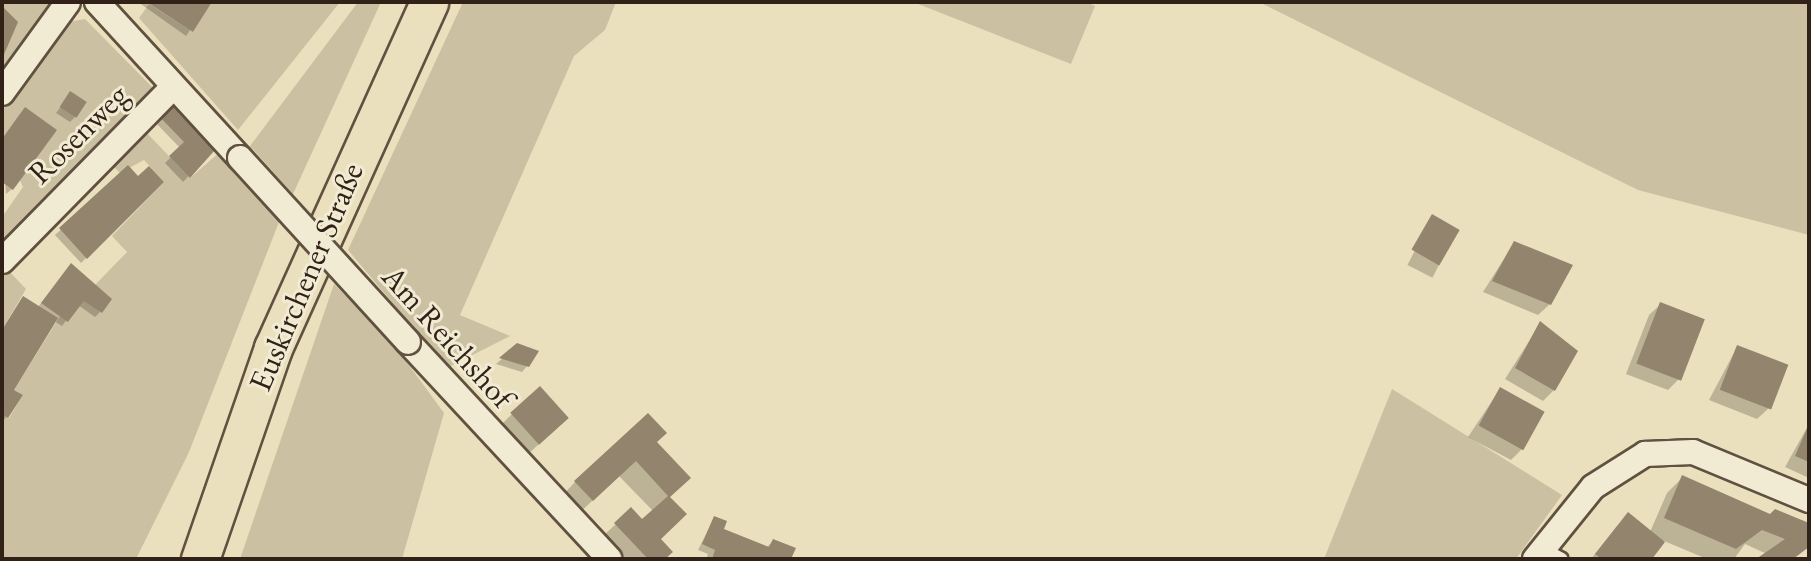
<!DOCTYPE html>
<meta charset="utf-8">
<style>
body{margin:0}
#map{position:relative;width:1811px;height:561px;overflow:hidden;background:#ebe0bd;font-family:"EB Garamond",serif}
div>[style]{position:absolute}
.green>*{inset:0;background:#cbc0a1}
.shadow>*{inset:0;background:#0003;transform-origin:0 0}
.building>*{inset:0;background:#92846d;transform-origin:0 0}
.roads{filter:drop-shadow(2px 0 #605140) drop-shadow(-2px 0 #605140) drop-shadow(0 2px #605140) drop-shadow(0 -2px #605140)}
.lane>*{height:12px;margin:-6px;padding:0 6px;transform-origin:6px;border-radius:6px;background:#f2ebd4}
.street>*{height:24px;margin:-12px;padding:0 12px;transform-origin:12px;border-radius:12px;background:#f2ebd4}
.primary>*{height:37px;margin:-18.5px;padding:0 18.5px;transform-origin:18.5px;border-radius:18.5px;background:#ebe0bd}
.bridges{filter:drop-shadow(2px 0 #605140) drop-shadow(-2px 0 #605140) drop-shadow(0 2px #605140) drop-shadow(0 -2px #605140)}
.street-bridge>*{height:24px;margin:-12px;padding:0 12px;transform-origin:12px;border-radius:12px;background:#f2ebd4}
span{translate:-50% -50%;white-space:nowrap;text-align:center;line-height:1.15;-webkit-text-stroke:6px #f2ebd4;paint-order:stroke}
.street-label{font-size:32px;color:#312116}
.frame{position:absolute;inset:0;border:4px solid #312116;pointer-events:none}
</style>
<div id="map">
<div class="green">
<div style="clip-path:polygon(2px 2px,54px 2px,2px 79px)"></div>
<div style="clip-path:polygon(212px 2px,340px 2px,238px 130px,139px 18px,149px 4px,193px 32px)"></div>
<div style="clip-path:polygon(358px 2px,381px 2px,293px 194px,250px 146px)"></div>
<div style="clip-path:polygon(463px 2px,616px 2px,605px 30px,574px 56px,460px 315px,510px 336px,447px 368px,348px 250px)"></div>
<div style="clip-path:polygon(913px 2px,1086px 2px,1095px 6px,1071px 64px)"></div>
<div style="clip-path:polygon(1259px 2px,1809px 2px,1809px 235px,1638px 190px)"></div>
<div style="clip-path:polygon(85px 19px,156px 91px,2px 252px,2px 217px,23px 187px,2px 139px,2px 111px,68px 22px)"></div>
<div style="clip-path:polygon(143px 129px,190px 178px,220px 152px,279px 222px,189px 452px,136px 559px,2px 559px,2px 414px,9px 418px,23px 395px,14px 390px,60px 316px,69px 321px,84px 301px,111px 299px,94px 286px,127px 252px,112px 236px,164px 182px,144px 160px,120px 173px,109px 162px)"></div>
<div style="clip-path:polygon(8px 270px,26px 289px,2px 330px,2px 277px)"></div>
<div style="clip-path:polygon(334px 284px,392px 342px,444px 413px,402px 559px,240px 559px)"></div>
<div style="clip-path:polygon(1392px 389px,1562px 495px,1516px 559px,1324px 559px)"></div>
</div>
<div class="shadow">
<div style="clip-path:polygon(138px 2px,210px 2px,186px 36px)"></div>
<div style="clip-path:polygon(2px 10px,16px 22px,2px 56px)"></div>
<div style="clip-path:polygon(71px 93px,75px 117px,70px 122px,56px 113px)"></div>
<div style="clip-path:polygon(170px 105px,213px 150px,183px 182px,165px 163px,180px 148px,154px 121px)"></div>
<div style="clip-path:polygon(20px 114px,12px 189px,6px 194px,2px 140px)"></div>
<div style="clip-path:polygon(128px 168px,138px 179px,162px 182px,81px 263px,55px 235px)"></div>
<div style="left:1432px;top:217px;width:28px;height:54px;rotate:27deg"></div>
<div style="clip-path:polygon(1514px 243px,1550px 304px,1538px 315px,1483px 292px)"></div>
<div style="clip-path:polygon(66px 271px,100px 312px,95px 317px,78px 305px,62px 326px,54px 321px,12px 390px,20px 396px,2px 423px,2px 330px,23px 298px,38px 307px)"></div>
<div style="clip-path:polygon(1661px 304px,1679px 379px,1668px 390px,1626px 374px,1649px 315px)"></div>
<div style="clip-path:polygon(1540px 324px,1554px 390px,1543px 401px,1505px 379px)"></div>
<div style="clip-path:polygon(518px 345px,527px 366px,522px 372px,496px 364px)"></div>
<div style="clip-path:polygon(1737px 347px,1769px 408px,1757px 419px,1709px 400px)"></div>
<div style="clip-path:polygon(1500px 389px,1522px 449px,1511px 460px,1468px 437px)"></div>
<div style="clip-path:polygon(512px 414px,556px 429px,528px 454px,501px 425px)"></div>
<div style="clip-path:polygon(1809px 424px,1809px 478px,1785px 467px)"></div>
<div style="clip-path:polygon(655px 442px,669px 497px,659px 539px,671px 552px,663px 559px,626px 559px,604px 535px,631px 510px,642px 522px,653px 511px,619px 476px,576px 516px,560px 498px,575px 482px)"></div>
<div style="clip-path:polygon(1683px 477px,1771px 516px,1776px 511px,1809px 524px,1809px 543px,1789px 559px,1759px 559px,1767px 554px,1745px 544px,1734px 559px,1707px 559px,1664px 541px,1649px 559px,1591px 559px,1617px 526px,1650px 532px,1667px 493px)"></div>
<div style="clip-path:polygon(714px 518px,719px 536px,767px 547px,773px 541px,793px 549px,789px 559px,706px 559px,708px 554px,698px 550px)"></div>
</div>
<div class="building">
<div style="clip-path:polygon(147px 2px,212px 2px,193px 32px)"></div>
<div style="clip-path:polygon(2px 6px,18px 22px,2px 59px)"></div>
<div style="left:70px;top:91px;width:20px;height:19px;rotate:33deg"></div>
<div style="clip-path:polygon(170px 102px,215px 150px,190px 178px,169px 156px,184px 142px,158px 115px)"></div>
<div style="clip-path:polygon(25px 107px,57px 130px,13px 190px,2px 182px,2px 139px)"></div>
<div style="clip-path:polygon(128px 165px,138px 176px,149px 166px,164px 182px,87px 259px,59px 228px)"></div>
<div style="left:1432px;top:214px;width:32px;height:41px;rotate:30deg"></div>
<div style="clip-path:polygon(1514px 241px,1573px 265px,1551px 305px,1492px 281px)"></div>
<div style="clip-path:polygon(71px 263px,112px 299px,102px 313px,84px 301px,68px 322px,41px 303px)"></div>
<div style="clip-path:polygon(23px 296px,58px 318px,14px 390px,23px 395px,8px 418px,2px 414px,2px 330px)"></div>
<div style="left:1660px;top:302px;width:48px;height:66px;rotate:21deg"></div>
<div style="clip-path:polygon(1540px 321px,1578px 351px,1555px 391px,1515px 368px)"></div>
<div style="clip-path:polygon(517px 343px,539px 351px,529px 367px,499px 358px)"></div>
<div style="left:1737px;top:345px;width:55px;height:48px;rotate:21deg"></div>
<div style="left:540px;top:386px;width:43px;height:40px;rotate:48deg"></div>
<div style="left:1500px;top:387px;width:51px;height:44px;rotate:29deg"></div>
<div style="clip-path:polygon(648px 413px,667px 433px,657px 442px,691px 478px,670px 497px,687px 514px,661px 539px,673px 552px,665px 559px,648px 559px,614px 523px,631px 507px,642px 519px,668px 496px,636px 461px,593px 501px,574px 481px)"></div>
<div style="clip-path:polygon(1809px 424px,1809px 462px,1795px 456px)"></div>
<div style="clip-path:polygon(1682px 475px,1770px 514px,1775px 509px,1809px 523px,1809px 547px,1793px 559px,1756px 559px,1785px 539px,1762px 530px,1736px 549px,1664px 518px)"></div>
<div style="clip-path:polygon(1628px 512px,1665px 542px,1652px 559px,1602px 559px,1595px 554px)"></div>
<div style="clip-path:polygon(714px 516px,727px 521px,724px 529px,769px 547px,773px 539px,796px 548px,791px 559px,712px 559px,715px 550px,702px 544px)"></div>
</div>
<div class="roads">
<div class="lane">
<div style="left:1543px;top:549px;width:21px;rotate:28deg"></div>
</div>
<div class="street">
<div style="left:97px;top:2px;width:212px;rotate:47.5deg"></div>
<div style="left:2px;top:93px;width:112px;rotate:-54deg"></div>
<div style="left:2px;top:261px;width:244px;rotate:-45.5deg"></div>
<div style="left:408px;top:342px;width:296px;rotate:47.1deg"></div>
<div style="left:1535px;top:559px;width:92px;rotate:-51.1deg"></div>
<div style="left:1593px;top:487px;width:62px;rotate:-32.4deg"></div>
<div style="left:1645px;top:454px;width:48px;rotate:-2.4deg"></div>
<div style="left:1693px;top:452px;width:126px;rotate:22.5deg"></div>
</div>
<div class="primary">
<div style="left:200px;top:559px;width:223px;rotate:-70.9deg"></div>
<div style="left:273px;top:348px;width:380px;rotate:-65.7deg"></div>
</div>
</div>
<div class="bridges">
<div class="street-bridge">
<div style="left:240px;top:158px;width:249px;rotate:47.6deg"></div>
</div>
</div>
<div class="street-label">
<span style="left:78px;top:134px;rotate:-45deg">Rosenweg</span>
<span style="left:306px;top:277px;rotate:-67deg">Euskirchener Straße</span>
<span style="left:448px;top:337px;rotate:48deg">Am Reichshof</span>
</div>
<div class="frame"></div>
</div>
